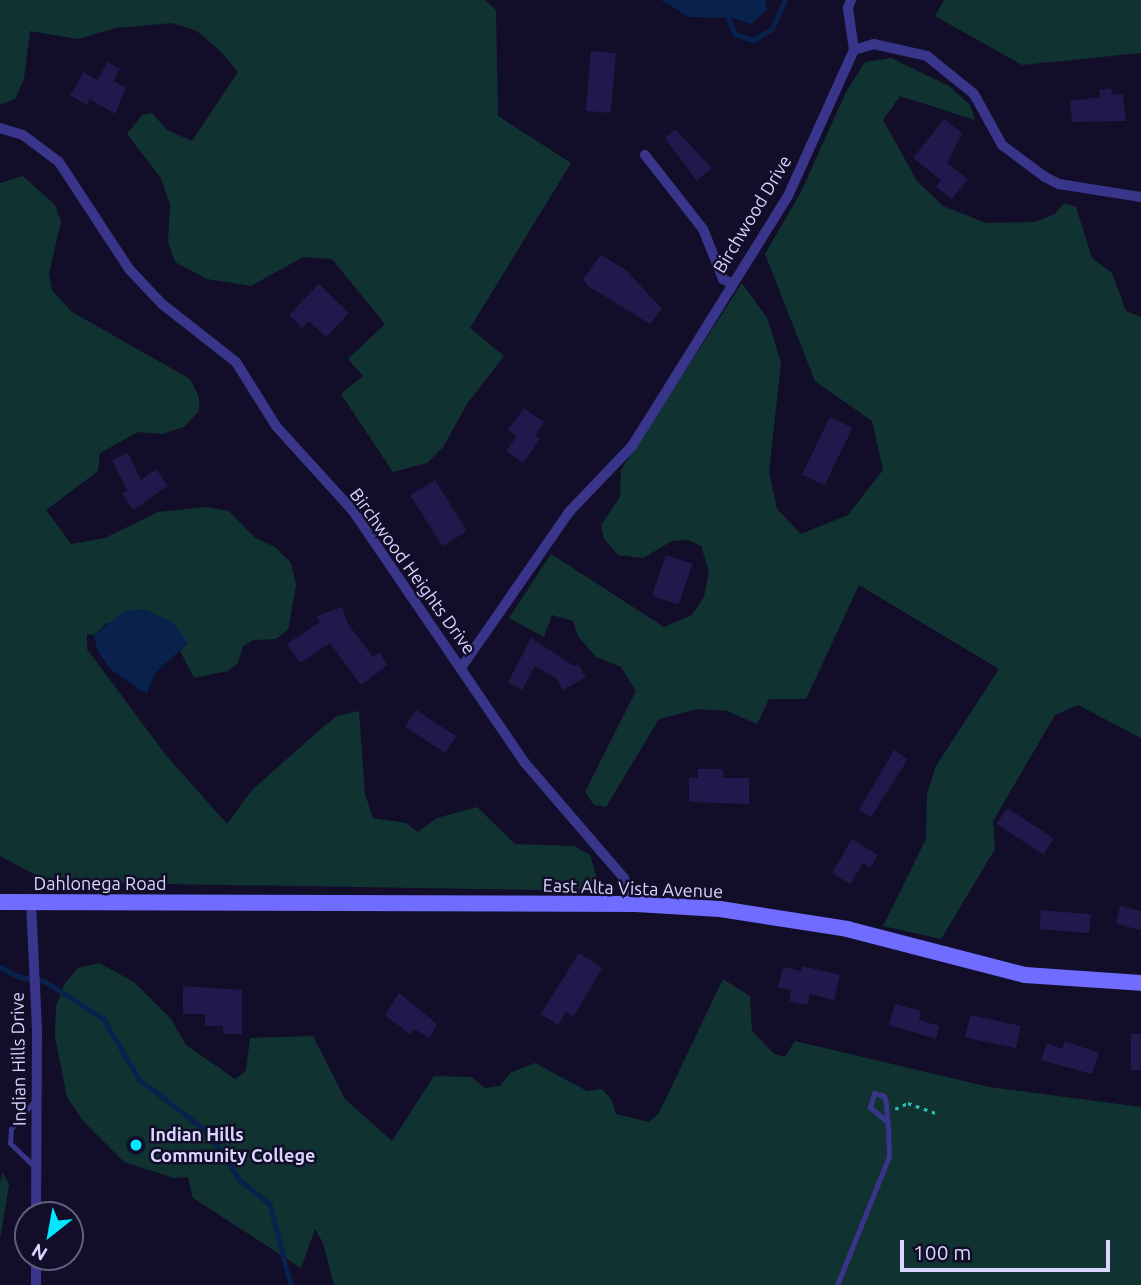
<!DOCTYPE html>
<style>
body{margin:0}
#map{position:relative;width:1141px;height:1285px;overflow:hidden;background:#120e29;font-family:Ubuntu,sans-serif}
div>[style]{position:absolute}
.green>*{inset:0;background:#103332}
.water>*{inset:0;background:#08224d}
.stream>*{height:4.5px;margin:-2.25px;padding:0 2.25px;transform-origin:2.25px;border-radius:2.25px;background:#08224d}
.building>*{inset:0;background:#22184b;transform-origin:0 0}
.path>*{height:2.5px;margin-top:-1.25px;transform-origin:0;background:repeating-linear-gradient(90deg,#25c3b9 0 3.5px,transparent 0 8.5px)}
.service>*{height:5px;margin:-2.5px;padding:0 2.5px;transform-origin:2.5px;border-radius:2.5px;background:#38358b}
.minor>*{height:10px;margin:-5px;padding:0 5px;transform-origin:5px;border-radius:5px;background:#38358b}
.secondary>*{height:16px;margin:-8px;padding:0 8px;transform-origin:8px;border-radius:8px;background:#6f6cff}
.dots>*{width:19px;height:19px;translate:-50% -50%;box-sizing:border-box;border:4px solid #120e29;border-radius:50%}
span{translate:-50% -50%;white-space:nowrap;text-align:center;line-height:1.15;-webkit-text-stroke:5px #120e29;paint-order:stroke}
.street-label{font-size:18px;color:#dad5ff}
.poi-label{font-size:18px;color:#dad5ff;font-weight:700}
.left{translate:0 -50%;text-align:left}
.north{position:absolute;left:14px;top:1201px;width:70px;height:70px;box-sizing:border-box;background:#120e29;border:2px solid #625e7f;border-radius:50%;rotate:211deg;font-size:19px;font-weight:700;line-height:28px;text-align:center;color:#dad5ff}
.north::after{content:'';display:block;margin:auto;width:24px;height:32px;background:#01e7ff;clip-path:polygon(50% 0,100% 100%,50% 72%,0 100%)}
.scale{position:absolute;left:900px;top:1240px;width:210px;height:32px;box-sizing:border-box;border:4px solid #dad5ff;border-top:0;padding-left:9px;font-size:21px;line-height:24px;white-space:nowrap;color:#dad5ff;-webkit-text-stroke:5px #120e29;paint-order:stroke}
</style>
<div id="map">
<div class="green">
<div style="clip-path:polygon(0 0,485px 0,496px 10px,498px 116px,571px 163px,470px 328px,504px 356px,467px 404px,443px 447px,427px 463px,393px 472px,341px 394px,363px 376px,348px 359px,385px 324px,332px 259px,303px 257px,251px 286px,207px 279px,175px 262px,168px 242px,170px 204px,161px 178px,127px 134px,142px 115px,152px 113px,167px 130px,192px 141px,238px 72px,221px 52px,197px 31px,172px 23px,116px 28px,78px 39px,30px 31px,24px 79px,15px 99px,0 105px)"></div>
<div style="clip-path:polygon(944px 0,1141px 0,1141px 53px,1022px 65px,935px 16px)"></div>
<div style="clip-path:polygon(891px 58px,949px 86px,970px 105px,975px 120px,900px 96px,883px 120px,917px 181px,943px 206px,986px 223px,1035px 222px,1055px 214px,1064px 203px,1076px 207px,1092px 258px,1112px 273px,1126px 311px,1141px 317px,1141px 738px,1078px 705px,1055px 715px,993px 821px,995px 849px,941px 939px,883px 926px,926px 839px,927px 793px,936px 766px,999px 669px,859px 585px,806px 699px,769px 699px,757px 724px,727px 711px,698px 709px,659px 719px,606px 807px,594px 805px,585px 792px,636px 691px,621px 667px,596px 657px,578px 636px,573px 621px,552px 615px,544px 637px,509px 618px,551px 554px,664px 627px,692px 615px,704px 597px,709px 571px,701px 546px,688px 540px,672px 541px,643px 558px,618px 555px,604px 539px,601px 525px,620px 497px,621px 470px,742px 283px,767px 318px,781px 362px,769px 473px,777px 509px,801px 534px,848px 515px,883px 470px,872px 421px,815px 381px,765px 254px,801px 192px,846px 92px,865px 62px)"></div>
<div style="clip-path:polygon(23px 176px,55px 205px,61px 221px,49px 274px,52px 290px,72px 312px,190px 379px,199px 397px,199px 411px,184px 427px,162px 434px,138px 432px,100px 453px,98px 471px,46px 510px,71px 544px,105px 538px,158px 512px,205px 507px,229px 511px,254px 537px,275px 547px,291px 563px,296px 585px,288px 630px,276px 639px,253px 640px,243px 646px,238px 663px,228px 671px,194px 678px,180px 651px,188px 643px,107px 623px,94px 635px,87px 634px,87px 649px,165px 754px,227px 824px,252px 790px,322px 728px,337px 716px,359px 711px,365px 794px,373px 818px,406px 823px,418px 832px,437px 818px,477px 807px,515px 844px,574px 846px,590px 855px,601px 891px,49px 882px,0 856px,0 183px)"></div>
<div style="clip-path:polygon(99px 963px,134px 982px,171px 1019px,186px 1045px,235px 1079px,246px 1071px,250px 1038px,313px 1036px,345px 1099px,392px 1141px,434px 1076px,471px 1077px,485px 1088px,500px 1086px,510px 1073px,535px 1063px,587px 1091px,602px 1089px,611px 1099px,616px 1114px,649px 1122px,659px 1113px,723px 979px,750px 996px,752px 1031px,774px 1054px,785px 1057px,795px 1041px,989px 1087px,1141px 1107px,1141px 1285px,334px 1285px,323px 1243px,315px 1229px,301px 1268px,193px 1198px,188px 1177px,174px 1178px,124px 1162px,84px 1122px,67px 1097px,55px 1036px,56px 1006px,65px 983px,78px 968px)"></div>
<div style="clip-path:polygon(3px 1172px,9px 1185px,0 1240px,0 1182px)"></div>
</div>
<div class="water">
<div style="clip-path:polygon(661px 0,765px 0,767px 10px,751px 24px,733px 18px,689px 17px)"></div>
<div style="clip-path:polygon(144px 609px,172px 622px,188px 643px,155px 673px,147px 694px,110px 669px,97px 650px,94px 635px,125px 611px)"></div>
</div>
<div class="stream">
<div style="left:727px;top:15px;width:21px;rotate:67deg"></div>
<div style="left:735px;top:34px;width:19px;rotate:18deg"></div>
<div style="left:753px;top:40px;width:22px;rotate:-30deg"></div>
<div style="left:772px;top:29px;width:32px;rotate:-66deg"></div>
<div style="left:0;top:967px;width:22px;rotate:27deg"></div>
<div style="left:20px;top:977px;width:24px;rotate:9deg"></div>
<div style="left:44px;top:981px;width:70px;rotate:32.1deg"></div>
<div style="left:103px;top:1018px;width:72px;rotate:59.2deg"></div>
<div style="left:140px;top:1080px;width:84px;rotate:37.3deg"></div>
<div style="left:207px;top:1131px;width:59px;rotate:56deg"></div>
<div style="left:240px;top:1180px;width:38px;rotate:39deg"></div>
<div style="left:270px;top:1204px;width:84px;rotate:75.5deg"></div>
</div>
<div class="building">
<div style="left:591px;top:51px;width:25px;height:60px;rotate:5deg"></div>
<div style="clip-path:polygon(108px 62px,120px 69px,113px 81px,126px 88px,115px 114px,90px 99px,87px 105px,70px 95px,84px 72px,97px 80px)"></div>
<div style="clip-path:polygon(1111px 88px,1112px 95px,1123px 94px,1126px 121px,1072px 122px,1070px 101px,1100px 97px,1099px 90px)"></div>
<div style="clip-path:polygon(944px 119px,962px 133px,947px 163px,968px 179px,952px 199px,936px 187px,941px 180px,913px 158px)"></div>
<div style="clip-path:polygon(675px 129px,712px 168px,697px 181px,665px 138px)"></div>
<div style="clip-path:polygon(601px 255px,626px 270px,662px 309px,650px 324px,588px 286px,583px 279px)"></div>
<div style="clip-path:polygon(319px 284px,349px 313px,326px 337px,309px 321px,302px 328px,289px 315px)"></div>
<div style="clip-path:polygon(524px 408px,544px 422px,535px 435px,540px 439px,523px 463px,506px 451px,517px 436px,508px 430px)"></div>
<div style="left:830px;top:417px;width:25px;height:64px;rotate:26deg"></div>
<div style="clip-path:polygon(128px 453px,141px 480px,156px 469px,168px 486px,133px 510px,122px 493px,127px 490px,112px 460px)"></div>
<div style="left:435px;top:480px;width:60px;height:29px;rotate:58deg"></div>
<div style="left:666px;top:555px;width:28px;height:43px;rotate:19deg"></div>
<div style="clip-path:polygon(342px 607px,348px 624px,373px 657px,379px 652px,388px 665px,361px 685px,330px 643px,300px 663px,287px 644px,320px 622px,317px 616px)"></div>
<div style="clip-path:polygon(531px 638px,574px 666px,578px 664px,586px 677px,563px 690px,556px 678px,535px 666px,522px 690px,508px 682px)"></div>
<div style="left:416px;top:710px;width:48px;height:20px;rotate:33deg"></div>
<div style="clip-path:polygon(894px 750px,908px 759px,871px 817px,859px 810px)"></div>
<div style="clip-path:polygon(698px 769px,723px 769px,723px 778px,749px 778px,749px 804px,689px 802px,689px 778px,698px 778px)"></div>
<div style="left:1007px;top:808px;width:56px;height:19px;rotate:33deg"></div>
<div style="clip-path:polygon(852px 839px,878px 855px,870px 868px,863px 863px,850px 884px,832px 873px)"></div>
<div style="clip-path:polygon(1120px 906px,1141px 911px,1141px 930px,1116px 924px)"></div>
<div style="left:1041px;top:910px;width:50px;height:19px;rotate:5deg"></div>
<div style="clip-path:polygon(579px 953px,602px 968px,574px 1016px,566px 1012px,558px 1025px,541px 1014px)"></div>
<div style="clip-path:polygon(802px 966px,840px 975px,834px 1000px,810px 994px,807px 1005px,789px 1001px,791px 990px,778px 987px,783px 967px,801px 971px)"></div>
<div style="clip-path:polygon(183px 986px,242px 990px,242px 1034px,223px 1034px,223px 1026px,205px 1026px,205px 1014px,183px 1014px)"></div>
<div style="clip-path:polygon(399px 993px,437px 1024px,429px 1038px,414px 1029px,411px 1035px,385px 1015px)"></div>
<div style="clip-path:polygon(895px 1004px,921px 1011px,919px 1020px,939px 1026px,936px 1039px,889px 1025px)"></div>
<div style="left:970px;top:1015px;width:52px;height:23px;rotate:12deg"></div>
<div style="left:1131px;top:1034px;width:10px;height:36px"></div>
<div style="clip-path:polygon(1065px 1041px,1099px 1053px,1092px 1074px,1041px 1060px,1047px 1043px,1062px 1049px)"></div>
</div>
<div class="path">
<div style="left:895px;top:1109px;width:14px;rotate:-25deg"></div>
<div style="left:908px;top:1103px;width:32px;rotate:20deg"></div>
</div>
<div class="service">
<div style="left:35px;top:1100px;width:38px;rotate:130deg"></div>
<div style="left:11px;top:1129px;width:14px;rotate:94deg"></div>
<div style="left:10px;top:1143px;width:36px;rotate:44deg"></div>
<div style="left:837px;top:1285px;width:139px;rotate:-68deg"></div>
<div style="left:889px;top:1156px;width:28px;rotate:-92deg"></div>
<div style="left:888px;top:1128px;width:25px;rotate:-95deg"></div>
<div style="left:886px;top:1103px;width:7px;rotate:-106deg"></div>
<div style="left:884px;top:1096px;width:10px;rotate:-163deg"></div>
<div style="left:874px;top:1093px;width:15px;rotate:106deg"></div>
<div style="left:870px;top:1107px;width:23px;rotate:41deg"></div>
</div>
<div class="minor">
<div style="left:851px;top:0;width:9px;rotate:111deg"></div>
<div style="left:848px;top:8px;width:42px;rotate:81.9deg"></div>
<div style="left:0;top:128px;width:24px;rotate:17deg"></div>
<div style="left:23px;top:135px;width:45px;rotate:36.9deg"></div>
<div style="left:59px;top:162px;width:128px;rotate:56.8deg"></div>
<div style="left:129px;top:269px;width:48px;rotate:46.7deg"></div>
<div style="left:162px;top:304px;width:94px;rotate:38.1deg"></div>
<div style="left:236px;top:362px;width:75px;rotate:58deg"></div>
<div style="left:276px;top:426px;width:115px;rotate:47.8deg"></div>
<div style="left:353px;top:511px;width:305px;rotate:55.7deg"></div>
<div style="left:525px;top:763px;width:152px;rotate:49.3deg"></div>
<div style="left:624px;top:878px;width:29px;rotate:65deg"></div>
<div style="left:645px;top:155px;width:94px;rotate:51.9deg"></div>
<div style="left:703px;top:229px;width:54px;rotate:68.2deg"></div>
<div style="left:723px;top:279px;width:9px;rotate:27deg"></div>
<div style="left:461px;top:668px;width:190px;rotate:-55.3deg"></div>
<div style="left:569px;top:512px;width:91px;rotate:-46.3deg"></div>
<div style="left:632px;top:446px;width:26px;rotate:-58deg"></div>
<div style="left:646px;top:424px;width:269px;rotate:-58.1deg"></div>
<div style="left:788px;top:196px;width:160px;rotate:-65.7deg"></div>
<div style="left:854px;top:50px;width:21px;rotate:-17deg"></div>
<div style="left:874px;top:44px;width:54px;rotate:12.8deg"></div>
<div style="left:927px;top:56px;width:60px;rotate:39deg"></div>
<div style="left:974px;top:94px;width:58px;rotate:61.2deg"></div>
<div style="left:1002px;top:145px;width:54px;rotate:36.7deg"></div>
<div style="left:1045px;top:177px;width:16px;rotate:27deg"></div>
<div style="left:1059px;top:184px;width:83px;rotate:9deg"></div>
<div style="left:31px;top:902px;width:127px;rotate:87.3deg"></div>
<div style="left:37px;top:1029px;width:186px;rotate:90.3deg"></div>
<div style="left:36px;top:1285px;width:28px;rotate:-90deg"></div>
</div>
<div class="secondary">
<div style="left:0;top:902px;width:636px;rotate:0.18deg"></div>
<div style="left:636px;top:904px;width:84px;rotate:3.4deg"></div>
<div style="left:720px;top:909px;width:129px;rotate:8.9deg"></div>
<div style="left:847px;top:929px;width:184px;rotate:14.5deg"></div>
<div style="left:1025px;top:975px;width:116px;rotate:3.9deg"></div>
</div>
<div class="dots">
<div style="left:136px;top:1145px;background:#01e7ff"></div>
</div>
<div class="street-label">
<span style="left:752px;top:214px;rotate:-59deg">Birchwood Drive</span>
<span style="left:413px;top:571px;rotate:54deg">Birchwood Heights Drive</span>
<span style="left:100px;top:883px">Dahlonega Road</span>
<span style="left:633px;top:888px;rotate:2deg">East Alta Vista Avenue</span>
<span style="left:18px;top:1059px;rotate:-91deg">Indian Hills Drive</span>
</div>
<div class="poi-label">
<span class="left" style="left:150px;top:1145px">Indian Hills<br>Community College</span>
</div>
<div class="north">N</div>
<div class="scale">100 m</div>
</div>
